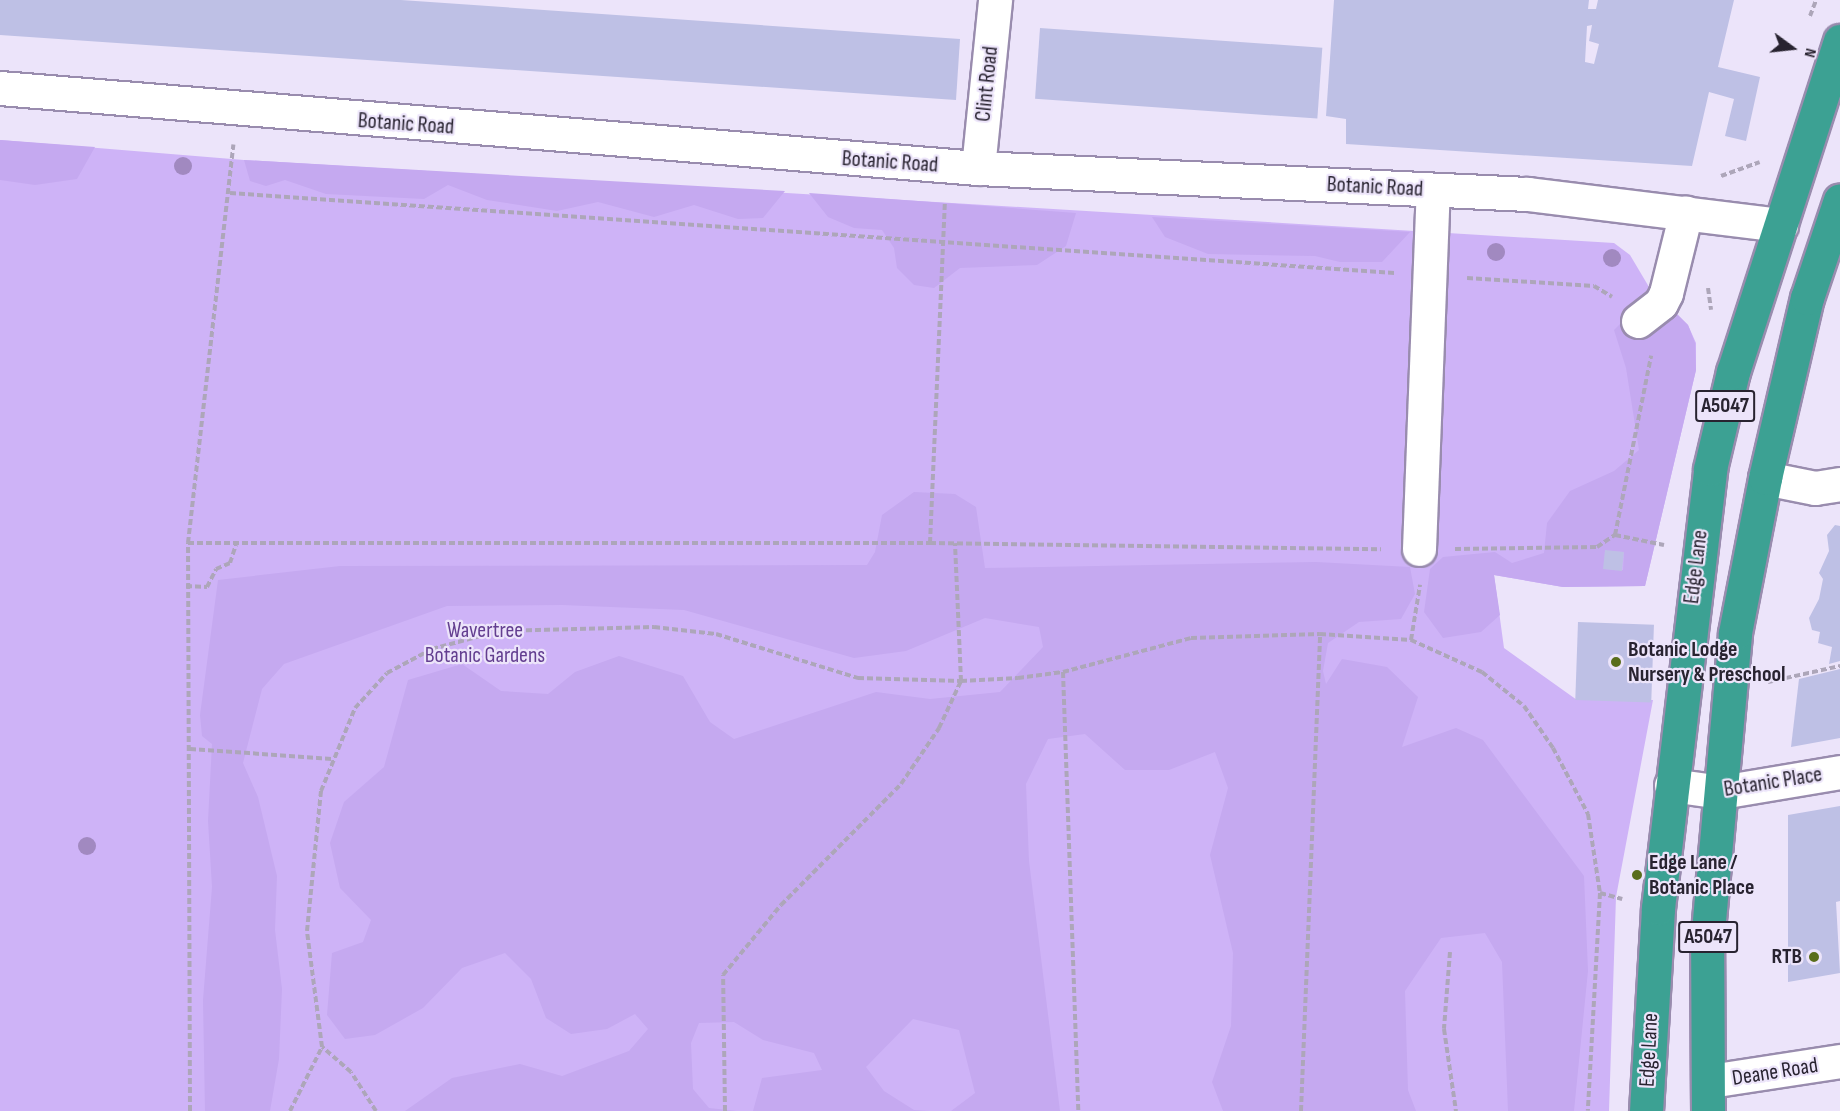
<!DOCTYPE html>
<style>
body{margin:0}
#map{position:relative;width:1840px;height:1111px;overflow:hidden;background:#ece4fa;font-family:"Sofia Sans Condensed",sans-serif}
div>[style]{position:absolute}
.green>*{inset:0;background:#ceb3f7}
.forest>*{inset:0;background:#c5a9f0}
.building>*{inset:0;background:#bec0e5;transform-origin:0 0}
.path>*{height:4px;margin-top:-2px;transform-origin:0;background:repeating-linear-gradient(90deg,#ada6b9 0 6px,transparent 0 9px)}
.roads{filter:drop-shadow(2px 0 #998cae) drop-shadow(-2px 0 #998cae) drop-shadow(0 2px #998cae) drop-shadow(0 -2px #998cae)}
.minor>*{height:33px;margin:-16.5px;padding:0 16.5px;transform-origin:16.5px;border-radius:16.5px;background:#fff}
.highway>*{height:33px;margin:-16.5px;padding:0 16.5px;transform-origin:16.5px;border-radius:16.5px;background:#3ca193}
.trees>*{width:18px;height:18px;margin:-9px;border-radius:50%;background:#a189c0}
.dots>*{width:16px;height:16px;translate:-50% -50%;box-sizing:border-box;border:3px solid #ece4fa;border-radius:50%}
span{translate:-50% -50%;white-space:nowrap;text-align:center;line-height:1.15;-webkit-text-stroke:4.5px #ece4fa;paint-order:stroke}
.shield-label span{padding:2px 4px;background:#ece4fa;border:2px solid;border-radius:4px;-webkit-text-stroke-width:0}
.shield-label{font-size:21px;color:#282330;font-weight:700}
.street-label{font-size:22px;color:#282330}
.park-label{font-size:22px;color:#633e90}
.poi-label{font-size:22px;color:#282330;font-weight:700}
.left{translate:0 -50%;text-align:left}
.right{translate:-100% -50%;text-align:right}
.north{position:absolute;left:1762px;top:18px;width:60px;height:60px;-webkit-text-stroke:4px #ece4fa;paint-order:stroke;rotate:105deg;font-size:16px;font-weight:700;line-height:24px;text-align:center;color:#282330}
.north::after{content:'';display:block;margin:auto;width:21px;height:27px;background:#282330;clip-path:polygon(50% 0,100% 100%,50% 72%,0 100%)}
</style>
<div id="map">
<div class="green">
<div style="clip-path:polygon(0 140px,244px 160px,1614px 243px,1630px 255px,1649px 287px,1688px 325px,1696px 343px,1696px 370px,1645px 586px,1563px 587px,1494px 575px,1504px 648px,1577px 700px,1653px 700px,1616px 897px,1609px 1111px,0 1111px)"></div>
</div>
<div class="forest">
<div style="clip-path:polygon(0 140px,95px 147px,77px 179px,35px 185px,0 180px)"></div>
<div style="clip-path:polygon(244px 160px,785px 191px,763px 218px,738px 219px,694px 205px,654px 217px,598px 202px,557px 211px,487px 200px,448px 185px,424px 199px,326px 194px,285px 180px,266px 186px,250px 181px)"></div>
<div style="clip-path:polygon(809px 193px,945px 203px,1076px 213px,1066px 246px,1037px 265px,960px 268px,934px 288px,914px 285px,897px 268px,894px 248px,882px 230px,854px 228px,828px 217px)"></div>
<div style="clip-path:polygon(1152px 217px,1410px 232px,1382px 262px,1340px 262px,1315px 256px,1208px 254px,1165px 237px)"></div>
<div style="clip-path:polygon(evenodd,1669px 306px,1688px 325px,1695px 343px,1696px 370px,1645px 586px,1563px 587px,1494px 575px,1500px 615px,1481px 632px,1443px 638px,1424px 612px,1430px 569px,1443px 557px,1495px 552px,1512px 563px,1544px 553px,1547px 523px,1570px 491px,1614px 471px,1639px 450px,1626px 368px,1614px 330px,1635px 309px,1669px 306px,1605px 551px,1624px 552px,1623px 570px,1604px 569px,1605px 551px)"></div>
<div style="clip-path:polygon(914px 492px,955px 494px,976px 507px,985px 568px,1316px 562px,1410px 567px,1415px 594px,1401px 619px,1359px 622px,1328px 643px,1323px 671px,1326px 684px,1342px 659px,1387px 667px,1418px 697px,1402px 747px,1456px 728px,1483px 740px,1584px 876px,1588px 971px,1574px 1111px,1508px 1111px,1502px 962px,1485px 933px,1441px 938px,1405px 991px,1408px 1090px,1416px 1111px,1223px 1111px,1212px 1082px,1231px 1026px,1233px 953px,1210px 855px,1228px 788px,1215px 752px,1169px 770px,1125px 770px,1085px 734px,1048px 739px,1026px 784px,1029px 861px,1060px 1111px,951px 1111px,975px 1093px,959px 1030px,913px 1019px,866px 1067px,884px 1091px,914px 1110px,929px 1111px,753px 1111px,762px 1078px,822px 1070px,814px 1053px,763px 1040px,734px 1022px,699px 1023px,691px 1043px,693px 1089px,709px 1108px,737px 1111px,405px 1111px,452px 1078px,520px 1064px,562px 1076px,629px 1051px,648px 1029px,635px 1014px,607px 1029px,571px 1034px,546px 1018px,531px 979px,505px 953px,462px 968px,423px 1008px,375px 1035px,345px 1039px,327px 1015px,332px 953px,363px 942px,371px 920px,340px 888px,330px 843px,344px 802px,384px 767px,408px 680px,462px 664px,501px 691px,548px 694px,575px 672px,619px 656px,683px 676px,710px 722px,734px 739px,876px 692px,930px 699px,1000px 692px,1043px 647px,1039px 627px,985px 618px,906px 651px,854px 658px,684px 610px,562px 605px,447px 606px,284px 664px,262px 689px,243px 763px,258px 797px,277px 876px,275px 930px,282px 989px,279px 1059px,270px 1111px,205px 1111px,203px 1000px,212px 887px,208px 821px,212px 744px,202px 736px,200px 715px,218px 580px,340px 566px,867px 565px,875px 552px,882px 515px)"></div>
</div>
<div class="building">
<div style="clip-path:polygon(0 0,401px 0,960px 39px,956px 100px,0 35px)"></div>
<div style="clip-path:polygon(evenodd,1334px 0,1589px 0,1588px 9px,1596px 9px,1598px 0,1734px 0,1718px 67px,1760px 77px,1746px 141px,1725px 136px,1734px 99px,1709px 92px,1692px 166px,1346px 144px,1346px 119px,1326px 116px,1334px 0,1592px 25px,1589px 41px,1599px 44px,1594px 64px,1585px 62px,1587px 26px,1592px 25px)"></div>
<div style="left:1040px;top:28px;width:283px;height:71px;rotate:4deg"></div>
<div style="clip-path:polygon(1835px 525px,1840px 526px,1840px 661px,1829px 664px,1832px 647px,1818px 643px,1820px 632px,1812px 630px,1809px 618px,1819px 599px,1823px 579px,1819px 573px,1829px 551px,1827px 535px)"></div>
<div style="left:1605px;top:550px;width:19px;height:19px;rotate:6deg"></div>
<div style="left:1578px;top:622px;width:76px;height:78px;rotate:2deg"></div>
<div style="clip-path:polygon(1840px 669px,1840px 738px,1791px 747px,1799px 679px)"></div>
<div style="clip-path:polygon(1840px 806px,1840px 901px,1836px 902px,1840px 973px,1788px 982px,1788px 815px)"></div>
</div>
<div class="path">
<div style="left:1810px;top:16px;width:17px;rotate:-69deg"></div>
<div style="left:1721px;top:176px;width:41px;rotate:-19.7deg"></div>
<div style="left:230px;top:193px;width:1167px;rotate:3.93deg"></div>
<div style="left:1467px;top:278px;width:127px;rotate:3.6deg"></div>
<div style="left:1594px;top:286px;width:21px;rotate:31deg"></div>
<div style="left:1708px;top:288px;width:22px;rotate:82deg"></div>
<div style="left:1615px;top:535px;width:183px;rotate:-78.6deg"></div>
<div style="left:188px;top:543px;width:742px"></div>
<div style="left:930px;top:543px;width:451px;rotate:0.8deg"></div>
<div style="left:930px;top:543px;width:341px;rotate:-87.5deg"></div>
<div style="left:1455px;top:549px;width:142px;rotate:-0.8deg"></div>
<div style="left:1597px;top:547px;width:22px;rotate:-34deg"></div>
<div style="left:1615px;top:535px;width:50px;rotate:11.5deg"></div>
<div style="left:186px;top:586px;width:21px;rotate:3deg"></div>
<div style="left:207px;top:587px;width:20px;rotate:-63deg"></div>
<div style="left:216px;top:569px;width:15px;rotate:-23deg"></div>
<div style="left:230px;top:563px;width:19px;rotate:-72deg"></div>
<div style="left:1411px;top:640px;width:56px;rotate:-80.7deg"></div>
<div style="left:1063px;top:672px;width:439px;rotate:88deg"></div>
<div style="left:1768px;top:682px;width:74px;rotate:-12.5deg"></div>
<div style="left:190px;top:749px;width:142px;rotate:4deg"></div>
<div style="left:1600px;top:893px;width:23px;rotate:15deg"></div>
<div style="left:1450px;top:952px;width:77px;rotate:94.5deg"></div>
<div style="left:1444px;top:1029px;width:83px;rotate:81.7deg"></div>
<div style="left:190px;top:1111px;width:568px;rotate:-90.2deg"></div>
<div style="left:188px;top:543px;width:401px;rotate:-83.5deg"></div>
<div style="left:290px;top:1111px;width:72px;rotate:-63.4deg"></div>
<div style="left:376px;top:1111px;width:46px;rotate:-122.7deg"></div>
<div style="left:351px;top:1072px;width:38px;rotate:-139deg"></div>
<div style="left:322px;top:1047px;width:117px;rotate:-97.4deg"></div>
<div style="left:307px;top:931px;width:141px;rotate:-84.3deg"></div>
<div style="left:321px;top:791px;width:90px;rotate:-67.7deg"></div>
<div style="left:355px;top:708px;width:47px;rotate:-47.6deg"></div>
<div style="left:387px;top:673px;width:51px;rotate:-28.1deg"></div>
<div style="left:432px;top:649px;width:69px;rotate:-15deg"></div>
<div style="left:499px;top:631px;width:155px;rotate:-1.5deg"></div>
<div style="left:654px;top:627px;width:62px;rotate:6.4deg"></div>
<div style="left:716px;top:634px;width:149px;rotate:17.2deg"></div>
<div style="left:858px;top:678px;width:103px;rotate:1.7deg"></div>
<div style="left:961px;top:681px;width:57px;rotate:-3deg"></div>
<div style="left:1018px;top:678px;width:45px;rotate:-7.6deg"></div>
<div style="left:1063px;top:672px;width:132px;rotate:-14.9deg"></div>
<div style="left:1191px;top:638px;width:129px;rotate:-1.8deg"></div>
<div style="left:1320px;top:634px;width:91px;rotate:3.8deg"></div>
<div style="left:1411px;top:640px;width:78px;rotate:24.3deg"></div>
<div style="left:1482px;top:672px;width:54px;rotate:39deg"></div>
<div style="left:1524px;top:706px;width:51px;rotate:55.4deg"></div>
<div style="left:1553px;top:748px;width:75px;rotate:62.1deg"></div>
<div style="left:1588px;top:814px;width:80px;rotate:81.4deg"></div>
<div style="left:1600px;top:893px;width:218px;rotate:93.2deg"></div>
<div style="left:725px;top:1111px;width:136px;rotate:-90.8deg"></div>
<div style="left:723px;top:975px;width:91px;rotate:-50.4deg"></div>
<div style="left:781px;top:905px;width:170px;rotate:-45.2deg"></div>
<div style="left:901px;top:784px;width:68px;rotate:-55.8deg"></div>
<div style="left:939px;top:728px;width:52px;rotate:-64.9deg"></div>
<div style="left:961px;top:681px;width:138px;rotate:-92.5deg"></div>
<div style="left:1301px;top:1111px;width:477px;rotate:-87.7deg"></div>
</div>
<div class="roads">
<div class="minor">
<div style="left:0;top:88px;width:981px;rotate:4.68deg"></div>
<div style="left:978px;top:168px;width:550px;rotate:2.71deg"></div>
<div style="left:1527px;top:194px;width:256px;rotate:7deg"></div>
<div style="left:978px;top:168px;width:169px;rotate:-84.2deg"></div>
<div style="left:1638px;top:321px;width:29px;rotate:-38deg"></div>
<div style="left:1661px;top:303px;width:11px;rotate:-63deg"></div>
<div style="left:1666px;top:293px;width:83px;rotate:-76.1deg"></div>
<div style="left:1765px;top:478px;width:51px;rotate:11.3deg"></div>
<div style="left:1815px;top:488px;width:25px;rotate:-9deg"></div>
<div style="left:1419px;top:549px;width:359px;rotate:-87.8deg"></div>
<div style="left:1671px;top:785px;width:50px;rotate:8deg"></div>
<div style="left:1721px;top:792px;width:121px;rotate:-9.5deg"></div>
<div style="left:1710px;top:1081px;width:132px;rotate:-8.7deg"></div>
</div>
<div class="highway">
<div style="left:1646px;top:1111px;width:203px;rotate:-86.6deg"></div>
<div style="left:1658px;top:908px;width:442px;rotate:-83.2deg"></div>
<div style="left:1710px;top:469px;width:100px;rotate:-76.7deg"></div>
<div style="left:1733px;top:372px;width:348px;rotate:-72.1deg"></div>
<div style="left:1708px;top:1111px;width:169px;rotate:-90.3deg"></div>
<div style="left:1707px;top:942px;width:310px;rotate:-84.8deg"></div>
<div style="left:1735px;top:633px;width:158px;rotate:-79deg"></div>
<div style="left:1765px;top:478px;width:185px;rotate:-76.9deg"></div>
<div style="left:1807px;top:298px;width:103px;rotate:-71.4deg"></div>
</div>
</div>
<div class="trees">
<div style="left:183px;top:166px"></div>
<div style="left:1496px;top:252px"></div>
<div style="left:1612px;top:258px"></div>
<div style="left:87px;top:846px"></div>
</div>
<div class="dots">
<div style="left:1616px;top:662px;background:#596d1b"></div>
<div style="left:1637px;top:875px;background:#596d1b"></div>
<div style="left:1814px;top:957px;background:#596d1b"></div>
</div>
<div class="shield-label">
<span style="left:1725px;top:406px">A5047</span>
<span style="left:1708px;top:937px">A5047</span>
</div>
<div class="street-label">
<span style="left:987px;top:84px;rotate:-84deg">Clint Road</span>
<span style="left:406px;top:124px;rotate:4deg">Botanic Road</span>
<span style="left:890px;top:162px;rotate:4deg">Botanic Road</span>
<span style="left:1375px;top:187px;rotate:3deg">Botanic Road</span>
<span style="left:1696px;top:567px;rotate:-83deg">Edge Lane</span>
<span style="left:1773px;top:782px;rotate:-9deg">Botanic Place</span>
<span style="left:1649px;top:1050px;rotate:-87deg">Edge Lane</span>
<span style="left:1775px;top:1072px;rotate:-9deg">Deane Road</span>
</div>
<div class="park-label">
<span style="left:485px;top:643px">Wavertree<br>Botanic Gardens</span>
</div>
<div class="poi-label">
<span class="left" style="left:1628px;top:662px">Botanic Lodge<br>Nursery &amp; Preschool</span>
<span class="left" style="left:1649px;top:875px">Edge Lane /<br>Botanic Place</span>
<span class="right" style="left:1802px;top:957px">RTB</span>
</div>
<div class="north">N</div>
</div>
